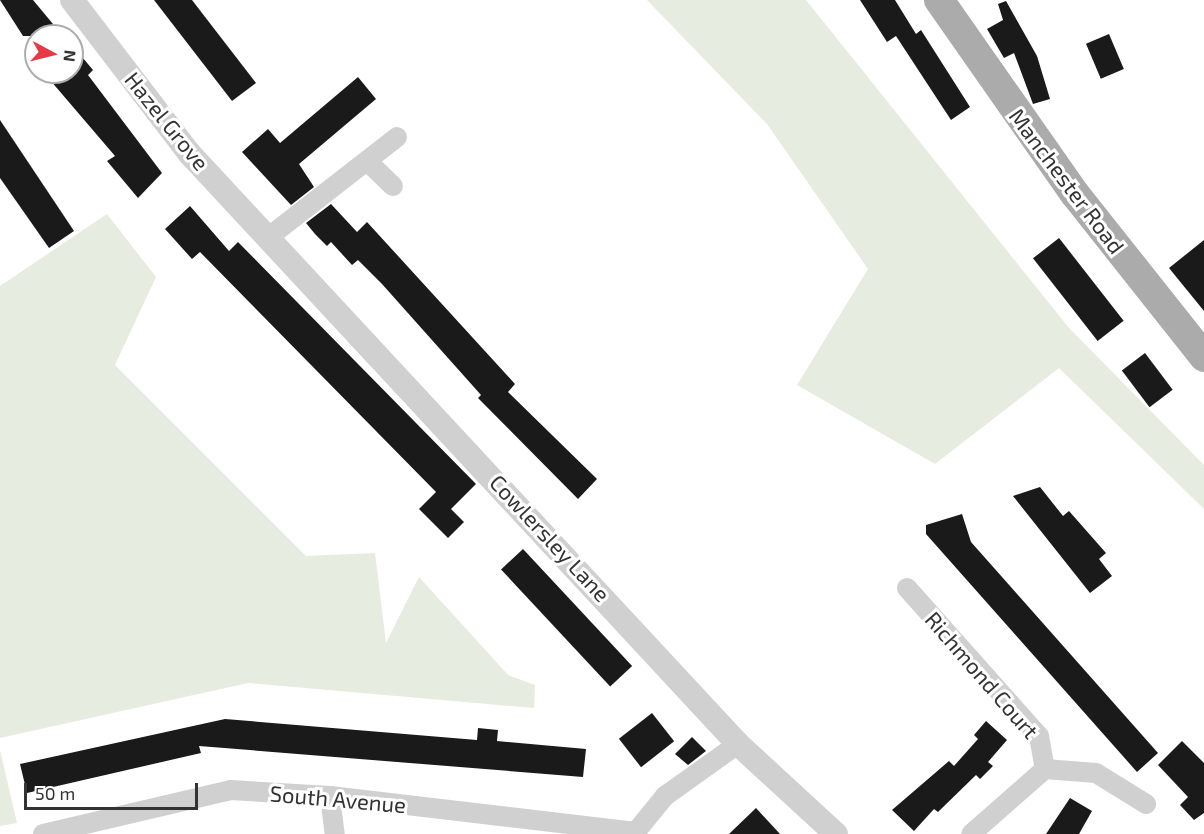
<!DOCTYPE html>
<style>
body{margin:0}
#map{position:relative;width:1204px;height:834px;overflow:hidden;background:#fff;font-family:"Exo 2",sans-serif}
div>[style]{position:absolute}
.green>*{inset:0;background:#e6ecdf}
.building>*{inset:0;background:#1a1a1a;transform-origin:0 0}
.minor>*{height:20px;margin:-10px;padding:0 10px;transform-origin:10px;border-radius:10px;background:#d0d0d0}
.tertiary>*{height:24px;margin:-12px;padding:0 12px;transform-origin:12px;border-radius:12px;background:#d0d0d0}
.primary>*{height:30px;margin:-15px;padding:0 15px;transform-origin:15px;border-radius:15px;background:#ababab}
span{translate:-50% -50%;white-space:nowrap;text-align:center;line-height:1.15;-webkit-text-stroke:6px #fff;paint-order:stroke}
.street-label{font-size:22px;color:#333}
.north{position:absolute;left:24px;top:24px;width:60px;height:60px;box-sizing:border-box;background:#fff;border:2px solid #adadad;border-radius:50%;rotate:97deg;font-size:16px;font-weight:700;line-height:24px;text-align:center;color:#333}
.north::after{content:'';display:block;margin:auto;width:21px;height:27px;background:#e63946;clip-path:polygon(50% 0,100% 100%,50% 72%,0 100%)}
.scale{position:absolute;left:24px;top:783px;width:174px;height:27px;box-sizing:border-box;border:3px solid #333;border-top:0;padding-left:8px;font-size:18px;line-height:21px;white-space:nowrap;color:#333;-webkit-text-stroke:4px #fff;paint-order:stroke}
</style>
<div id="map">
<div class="green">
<div style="clip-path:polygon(647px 0,806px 0,1069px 328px,1204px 465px,1204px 509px,1059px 368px,935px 464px,797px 385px,868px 269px,767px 124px)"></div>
<div style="clip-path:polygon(107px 214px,156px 277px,115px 365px,306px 556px,375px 553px,386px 643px,419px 577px,508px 675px,535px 685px,534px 708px,248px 683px,0 738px,0 286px)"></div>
<div style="clip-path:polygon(0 750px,17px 823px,0 826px)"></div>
</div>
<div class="building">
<div style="clip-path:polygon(0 0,33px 0,63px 36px,23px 36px)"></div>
<div style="clip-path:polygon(154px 0,192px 0,256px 83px,232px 101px)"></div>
<div style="clip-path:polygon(860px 0,895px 0,916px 34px,921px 30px,970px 107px,951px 120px,896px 36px,887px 42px)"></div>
<div style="clip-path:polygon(1006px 1px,1037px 56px,1050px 99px,1033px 104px,1014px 53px,1004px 58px,987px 29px,1003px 20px,998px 4px)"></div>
<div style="left:1109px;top:34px;width:38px;height:25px;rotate:67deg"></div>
<div style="clip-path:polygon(72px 45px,93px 70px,88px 75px,162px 173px,138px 198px,107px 161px,115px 156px,50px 80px,59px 72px,72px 72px)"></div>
<div style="clip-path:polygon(358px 77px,376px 99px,299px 164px,314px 187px,291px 205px,242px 152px,268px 129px,280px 143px)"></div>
<div style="clip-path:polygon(0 120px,74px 231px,49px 248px,0 178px)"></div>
<div style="clip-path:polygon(331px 204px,357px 232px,367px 222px,515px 384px,508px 392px,597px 479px,578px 499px,478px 398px,481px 395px,382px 284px,358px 260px,352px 265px,331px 242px,327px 246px,315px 234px,306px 223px)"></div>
<div style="clip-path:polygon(190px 206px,229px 251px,238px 242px,476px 484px,451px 509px,464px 522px,448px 538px,419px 509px,436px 492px,200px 252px,192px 259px,165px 229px)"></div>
<div style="left:1059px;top:238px;width:105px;height:33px;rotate:52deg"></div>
<div style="clip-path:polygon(1204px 240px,1204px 311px,1169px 268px)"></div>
<div style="left:1145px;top:353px;width:46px;height:29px;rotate:53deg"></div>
<div style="clip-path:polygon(1040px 487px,1063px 516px,1069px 511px,1106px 553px,1099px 559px,1112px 576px,1090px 593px,1013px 496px)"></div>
<div style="clip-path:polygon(962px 514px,971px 542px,1158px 753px,1137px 772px,926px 534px,926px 525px)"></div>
<div style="left:523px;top:549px;width:160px;height:30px;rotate:47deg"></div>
<div style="left:652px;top:713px;width:36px;height:42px;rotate:52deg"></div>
<div style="clip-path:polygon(225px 719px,477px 740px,478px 728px,498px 730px,497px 741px,586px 749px,583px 777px,199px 746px,201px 753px,27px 793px,20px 764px)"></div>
<div style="clip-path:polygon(986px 721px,1007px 740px,988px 762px,993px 766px,980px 779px,976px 775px,938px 812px,934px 809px,914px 831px,892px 810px,949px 761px,954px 766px,978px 739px,974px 735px)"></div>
<div style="clip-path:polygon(692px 737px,706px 751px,688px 765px,675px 754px)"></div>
<div style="clip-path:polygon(1182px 741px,1204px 763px,1204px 813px,1194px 820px,1180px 805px,1188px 797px,1158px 765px)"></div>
<div style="clip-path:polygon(1070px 798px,1092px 811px,1079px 834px,1046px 834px)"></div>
<div style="clip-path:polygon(756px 808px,780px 834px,729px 834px)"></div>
</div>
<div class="minor">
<div style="left:367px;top:161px;width:36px;rotate:44deg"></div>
<div style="left:270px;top:236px;width:161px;rotate:-37.9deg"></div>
<div style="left:907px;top:588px;width:198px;rotate:48.3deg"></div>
<div style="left:1039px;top:736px;width:34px;rotate:80deg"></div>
<div style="left:1045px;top:769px;width:98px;rotate:138.7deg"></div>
<div style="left:1045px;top:769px;width:51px;rotate:4.5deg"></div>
<div style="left:1096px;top:773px;width:59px;rotate:31.8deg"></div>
<div style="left:330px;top:796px;width:38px;rotate:83deg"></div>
<div style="left:43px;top:834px;width:192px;rotate:-13.2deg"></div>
<div style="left:230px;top:790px;width:100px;rotate:3.4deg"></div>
<div style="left:330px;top:796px;width:308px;rotate:6.7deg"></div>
<div style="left:634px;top:834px;width:49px;rotate:-50.8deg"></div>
<div style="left:665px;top:796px;width:90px;rotate:-35.5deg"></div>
</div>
<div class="tertiary">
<div style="left:72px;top:0;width:193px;rotate:52.6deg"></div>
<div style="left:189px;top:153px;width:807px;rotate:47.11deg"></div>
<div style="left:738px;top:744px;width:133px;rotate:42.6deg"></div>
</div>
<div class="primary">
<div style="left:939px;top:0;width:237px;rotate:55deg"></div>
<div style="left:1075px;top:194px;width:208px;rotate:51.6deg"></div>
</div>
<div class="street-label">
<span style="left:167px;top:121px;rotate:51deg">Hazel Grove</span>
<span style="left:1067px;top:181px;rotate:53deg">Manchester Road</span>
<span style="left:550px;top:538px;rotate:47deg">Cowlersley Lane</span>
<span style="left:982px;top:675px;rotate:49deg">Richmond Court</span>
<span style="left:338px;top:799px;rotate:5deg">South Avenue</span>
</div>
<div class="north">N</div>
<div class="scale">50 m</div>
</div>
